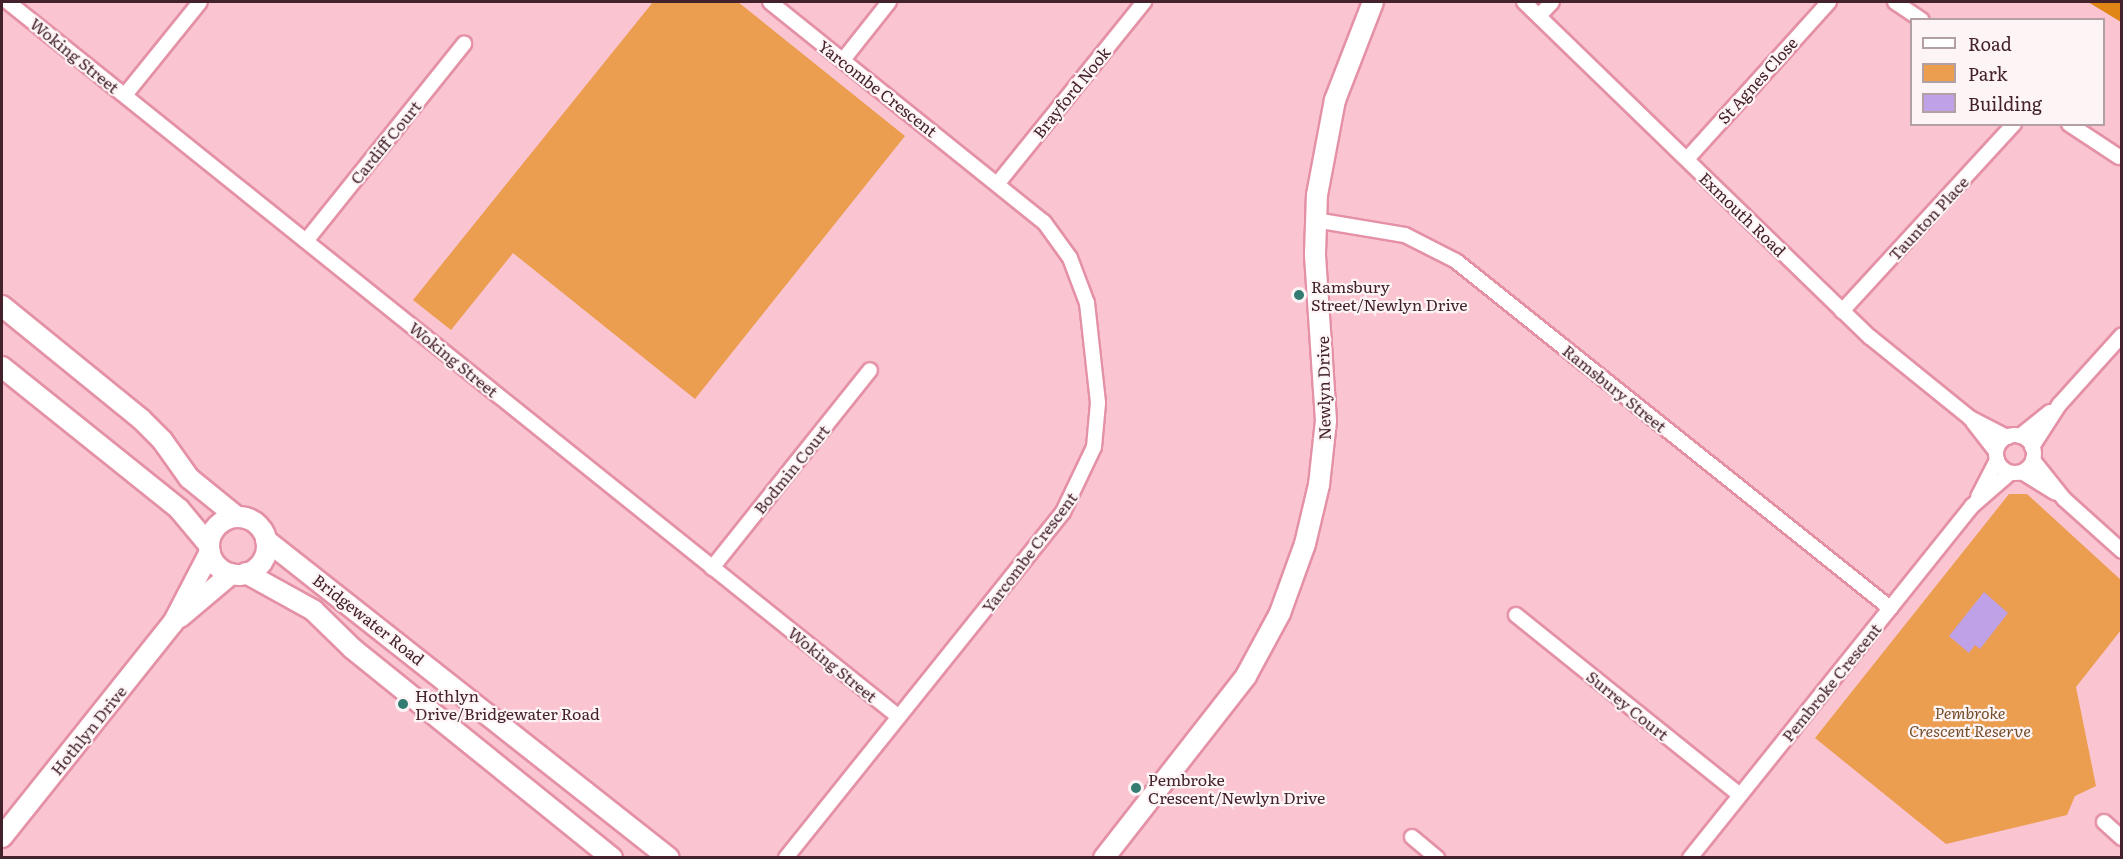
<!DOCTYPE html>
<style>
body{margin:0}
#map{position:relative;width:2123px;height:859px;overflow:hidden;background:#fac5d1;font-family:Literata,serif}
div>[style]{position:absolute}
.green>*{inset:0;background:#eb9d50}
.forest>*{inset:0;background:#e08616}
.building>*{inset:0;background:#bfa1e8}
.roads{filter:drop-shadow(2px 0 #e491a6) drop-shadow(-2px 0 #e491a6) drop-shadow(0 2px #e491a6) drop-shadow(0 -2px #e491a6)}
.street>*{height:14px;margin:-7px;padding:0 7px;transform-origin:7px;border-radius:7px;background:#fff}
.street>.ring{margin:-7px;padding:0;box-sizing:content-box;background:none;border:14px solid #fff;border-radius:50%}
.secondary>*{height:20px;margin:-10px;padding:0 10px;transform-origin:10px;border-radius:10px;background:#fff}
.secondary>.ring{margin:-10px;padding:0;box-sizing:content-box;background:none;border:20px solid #fff;border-radius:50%}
.dots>*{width:16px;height:16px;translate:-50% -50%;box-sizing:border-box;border:3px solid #fdf4f6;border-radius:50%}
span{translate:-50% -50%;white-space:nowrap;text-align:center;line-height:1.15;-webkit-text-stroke:4.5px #fdf4f6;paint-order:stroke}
.street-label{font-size:16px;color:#43222b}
.poi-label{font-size:16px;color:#43222b}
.left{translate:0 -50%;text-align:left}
.park-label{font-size:16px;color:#744e29;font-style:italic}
.frame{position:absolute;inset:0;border:3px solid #43222b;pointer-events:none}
.legend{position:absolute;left:1910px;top:18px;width:195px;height:108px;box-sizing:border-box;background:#fdf4f6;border:2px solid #b3a0a5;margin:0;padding:8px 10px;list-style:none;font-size:18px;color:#43222b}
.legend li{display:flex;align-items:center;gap:12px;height:30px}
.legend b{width:30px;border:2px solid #b3a0a5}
</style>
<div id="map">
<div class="green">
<div style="clip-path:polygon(653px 2px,738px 2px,905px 136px,695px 399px,513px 253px,451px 330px,413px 300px)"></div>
<div style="clip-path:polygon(2009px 494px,2027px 494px,2121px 580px,2121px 630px,2076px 687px,2096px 786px,2075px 796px,2067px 815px,1946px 844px,1815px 738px)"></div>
</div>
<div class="forest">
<div style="clip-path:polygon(2088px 2px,2121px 2px,2121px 22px)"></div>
</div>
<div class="building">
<div style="clip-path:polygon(1984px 592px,2008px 613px,1980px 649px,1975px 645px,1969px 653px,1949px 636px)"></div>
</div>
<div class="roads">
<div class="street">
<div style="left:8px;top:2px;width:1142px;rotate:38.75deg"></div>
<div style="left:770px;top:2px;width:351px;rotate:38.8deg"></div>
<div style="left:1044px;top:222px;width:44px;rotate:54.2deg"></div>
<div style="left:1070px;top:258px;width:48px;rotate:69.3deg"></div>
<div style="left:1087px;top:303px;width:101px;rotate:83.7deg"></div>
<div style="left:1098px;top:403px;width:44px;rotate:95.2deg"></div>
<div style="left:1094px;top:447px;width:72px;rotate:115.5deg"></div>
<div style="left:1063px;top:512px;width:443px;rotate:128.7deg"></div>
<div style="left:1524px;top:2px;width:482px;rotate:44.1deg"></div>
<div style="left:1870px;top:337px;width:129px;rotate:39deg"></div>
<div style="left:1970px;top:418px;width:42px;rotate:27.2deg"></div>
<div style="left:1895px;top:2px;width:32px;rotate:34deg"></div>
<div style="left:1539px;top:16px;width:19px;rotate:-47deg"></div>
<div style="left:843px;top:60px;width:74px;rotate:-51.6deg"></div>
<div style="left:125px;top:95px;width:119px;rotate:-51.1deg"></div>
<div style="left:2069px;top:124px;width:60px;rotate:33.4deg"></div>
<div style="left:1687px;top:159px;width:212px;rotate:-47.9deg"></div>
<div style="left:998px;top:183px;width:233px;rotate:-51.1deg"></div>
<div style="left:1315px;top:220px;width:91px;rotate:9.5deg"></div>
<div style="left:1405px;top:235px;width:57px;rotate:27deg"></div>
<div style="left:1456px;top:261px;width:556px;rotate:38.64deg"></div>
<div style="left:306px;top:241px;width:253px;rotate:-51.3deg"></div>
<div style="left:1842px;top:311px;width:254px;rotate:-47.4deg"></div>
<div style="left:1973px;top:422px;width:37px;rotate:52deg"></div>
<div class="ring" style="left:1996px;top:435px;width:24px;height:24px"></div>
<div style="left:2020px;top:436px;width:38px;rotate:-39deg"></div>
<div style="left:2032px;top:447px;width:50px;rotate:-57.3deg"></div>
<div style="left:2059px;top:405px;width:94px;rotate:-48deg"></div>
<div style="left:2033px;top:460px;width:50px;rotate:51.5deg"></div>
<div style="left:2064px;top:499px;width:78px;rotate:41.9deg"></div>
<div style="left:2022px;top:472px;width:39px;rotate:32deg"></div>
<div style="left:1978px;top:497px;width:42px;rotate:-62.8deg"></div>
<div style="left:712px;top:568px;width:253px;rotate:-51.4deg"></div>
<div style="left:1516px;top:615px;width:287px;rotate:38.8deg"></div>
<div style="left:2104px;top:822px;width:24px;rotate:42deg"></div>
<div style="left:1412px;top:837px;width:33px;rotate:40deg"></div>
<div style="left:1690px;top:858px;width:451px;rotate:-51.3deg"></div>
<div style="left:1972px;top:506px;width:50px;rotate:-41deg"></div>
</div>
<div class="secondary">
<div style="left:2px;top:306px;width:179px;rotate:39.1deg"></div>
<div style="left:141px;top:419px;width:30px;rotate:45deg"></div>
<div style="left:162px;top:440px;width:47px;rotate:54.6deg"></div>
<div style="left:189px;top:478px;width:62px;rotate:39.1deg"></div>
<div style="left:2px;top:367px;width:227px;rotate:38.7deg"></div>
<div style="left:179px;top:509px;width:47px;rotate:50.2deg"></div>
<div class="ring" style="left:209px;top:517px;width:38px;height:38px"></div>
<div style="left:266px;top:540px;width:513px;rotate:38.28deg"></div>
<div style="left:246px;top:573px;width:77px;rotate:28.9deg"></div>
<div style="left:313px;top:610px;width:56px;rotate:44.3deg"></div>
<div style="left:353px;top:649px;width:333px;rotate:38.9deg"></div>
<div style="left:180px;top:617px;width:67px;rotate:-40.1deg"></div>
<div style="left:2px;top:837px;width:274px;rotate:-51.4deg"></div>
<div style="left:173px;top:623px;width:80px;rotate:-62.5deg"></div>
<div style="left:1104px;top:858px;width:231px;rotate:-52deg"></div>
<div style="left:1246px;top:676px;width:72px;rotate:-61.6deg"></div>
<div style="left:1280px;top:613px;width:73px;rotate:-70.1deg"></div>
<div style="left:1305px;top:544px;width:61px;rotate:-76.7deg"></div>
<div style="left:1319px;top:485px;width:64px;rotate:-83.8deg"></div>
<div style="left:1326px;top:421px;width:167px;rotate:-93.8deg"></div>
<div style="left:1315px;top:254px;width:59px;rotate:-88.1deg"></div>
<div style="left:1317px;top:195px;width:97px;rotate:-79.3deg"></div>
<div style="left:1335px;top:100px;width:105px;rotate:-68.8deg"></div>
</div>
</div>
<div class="dots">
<div style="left:1299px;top:295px;background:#347b71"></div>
<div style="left:403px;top:704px;background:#347b71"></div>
<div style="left:1136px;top:788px;background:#347b71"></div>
</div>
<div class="street-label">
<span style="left:75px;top:55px;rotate:39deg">Woking Street</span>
<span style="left:1757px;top:80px;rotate:-48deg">St Agnes Close</span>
<span style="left:878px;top:88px;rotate:38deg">Yarcombe Crescent</span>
<span style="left:1071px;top:92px;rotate:-51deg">Brayford Nook</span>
<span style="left:385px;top:142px;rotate:-51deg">Cardiff Court</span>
<span style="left:1743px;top:214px;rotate:44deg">Exmouth Road</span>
<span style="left:1928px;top:218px;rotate:-47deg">Taunton Place</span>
<span style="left:454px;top:359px;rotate:39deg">Woking Street</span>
<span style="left:1323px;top:388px;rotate:-91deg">Newlyn Drive</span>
<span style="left:1615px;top:388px;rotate:39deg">Ramsbury Street</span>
<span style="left:791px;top:469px;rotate:-51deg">Bodmin Court</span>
<span style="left:1029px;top:552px;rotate:-53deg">Yarcombe Crescent</span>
<span style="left:369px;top:619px;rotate:38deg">Bridgewater Road</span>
<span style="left:833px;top:664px;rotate:39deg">Woking Street</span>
<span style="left:1831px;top:682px;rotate:-51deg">Pembroke Crescent</span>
<span style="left:1628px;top:705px;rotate:39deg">Surrey Court</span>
<span style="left:88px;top:730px;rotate:-51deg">Hothlyn Drive</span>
</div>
<div class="poi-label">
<span class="left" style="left:1311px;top:295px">Ramsbury<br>Street/Newlyn Drive</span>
<span class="left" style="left:415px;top:704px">Hothlyn<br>Drive/Bridgewater Road</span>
<span class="left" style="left:1148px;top:788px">Pembroke<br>Crescent/Newlyn Drive</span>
</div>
<div class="park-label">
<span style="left:1970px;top:721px">Pembroke<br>Crescent Reserve</span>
</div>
<div class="frame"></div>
<ul class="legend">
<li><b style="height:8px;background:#fff"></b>Road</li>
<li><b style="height:16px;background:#eb9d50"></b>Park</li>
<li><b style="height:16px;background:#bfa1e8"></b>Building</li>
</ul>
</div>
